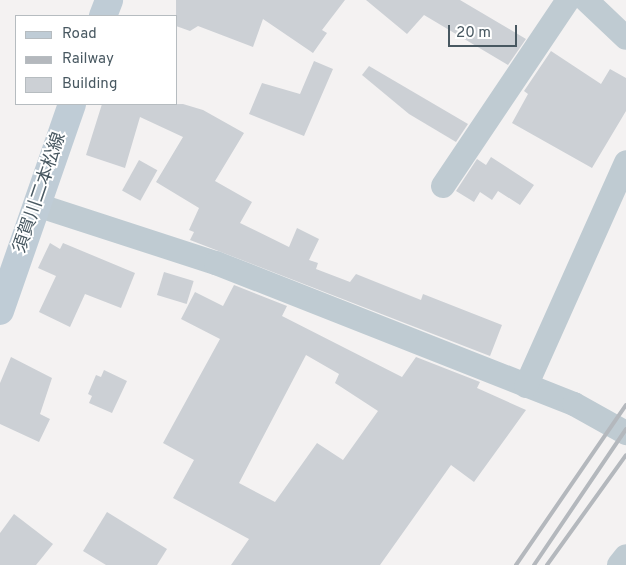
<!DOCTYPE html>
<meta charset="utf-8">
<style>
body{margin:0}
#map{position:relative;width:626px;height:565px;overflow:hidden;background:#f4f2f2;font-family:Overpass,"Noto Sans JP",sans-serif}
div>[style]{position:absolute}
.building>*{inset:0;background:#ccd0d5;transform-origin:0 0}
.street>*{height:24px;margin:-12px;padding:0 12px;transform-origin:12px;border-radius:12px;background:#bfcbd2}
.secondary>*{height:28px;margin:-14px;padding:0 14px;transform-origin:14px;border-radius:14px;background:#bfccd6}
.rail>*{height:4px;margin:-2px;padding:0 2px;transform-origin:2px;border-radius:2px;background:#b4b8bd}
span{translate:-50% -50%;white-space:nowrap;text-align:center;line-height:1.15;-webkit-text-stroke:4px #fff;paint-order:stroke}
.street-label{font-size:18px;color:#485861}
.legend{position:absolute;left:15px;top:15px;width:162px;height:90px;box-sizing:border-box;background:#fff;border:1px solid #b6bcc0;margin:0;padding:6px 9px;list-style:none;font-size:15px;color:#485861}
.legend li{display:flex;align-items:center;gap:10px;height:25px}
.legend b{width:25px;border:1px solid #b6bcc0}
.scale{position:absolute;left:448px;top:25px;width:69px;height:22px;box-sizing:border-box;border:2px solid #485861;border-top:0;padding-left:6px;font-size:15px;line-height:18px;white-space:nowrap;color:#485861;-webkit-text-stroke:4px #fff;paint-order:stroke}
</style>
<div id="map">
<div class="building">
<div style="clip-path:polygon(176px 0,345px 0,322px 30px,327px 33px,313px 53px,263px 19px,253px 47px,198px 26px,190px 31px,176px 26px)"></div>
<div style="clip-path:polygon(366px 0,460px 0,526px 39px,508px 65px,424px 15px,407px 34px)"></div>
<div style="clip-path:polygon(551px 51px,601px 84px,610px 69px,626px 78px,626px 111px,592px 168px,512px 123px,528px 94px,524px 91px)"></div>
<div style="clip-path:polygon(314px 61px,333px 69px,304px 136px,249px 114px,262px 83px,300px 94px)"></div>
<div style="clip-path:polygon(369px 66px,468px 124px,456px 142px,409px 114px,362px 75px)"></div>
<div style="clip-path:polygon(102px 104px,183px 104px,203px 110px,244px 133px,215px 181px,252px 202px,240px 223px,289px 247px,297px 228px,319px 239px,309px 260px,318px 263px,316px 269px,350px 282px,356px 274px,421px 300px,423px 294px,502px 325px,490px 356px,190px 240px,194px 232px,189px 230px,199px 208px,156px 182px,183px 137px,140px 117px,125px 168px,86px 155px)"></div>
<div style="clip-path:polygon(491px 157px,534px 185px,520px 205px,498px 191px,492px 200px,480px 192px,474px 202px,456px 191px,477px 159px,486px 165px)"></div>
<div style="left:139px;top:160px;width:21px;height:35px;rotate:29deg"></div>
<div style="clip-path:polygon(50px 243px,60px 249px,63px 243px,135px 273px,121px 308px,85px 294px,70px 327px,39px 312px,56px 276px,38px 268px)"></div>
<div style="left:164px;top:272px;width:31px;height:24px;rotate:17deg"></div>
<div style="clip-path:polygon(evenodd,234px 285px,287px 306px,282px 316px,402px 377px,416px 357px,480px 382px,477px 388px,526px 410px,474px 482px,451px 465px,380px 565px,231px 565px,249px 539px,173px 498px,194px 460px,163px 443px,220px 339px,181px 319px,195px 292px,223px 306px,234px 285px,306px 355px,339px 374px,335px 383px,378px 411px,343px 460px,317px 443px,275px 502px,239px 483px,306px 355px)"></div>
<div style="clip-path:polygon(11px 357px,52px 378px,40px 414px,50px 419px,39px 442px,0 424px,0 383px)"></div>
<div style="clip-path:polygon(104px 370px,127px 381px,112px 413px,89px 403px,92px 396px,88px 394px,96px 375px,101px 377px)"></div>
<div style="clip-path:polygon(107px 512px,167px 549px,157px 565px,106px 565px,83px 551px)"></div>
<div style="clip-path:polygon(14px 514px,53px 544px,36px 565px,0 565px,0 533px)"></div>
</div>
<div class="street">
<div style="left:586px;top:0;width:55px;rotate:43.5deg"></div>
<div style="left:443px;top:186px;width:224px;rotate:-56.1deg"></div>
<div style="left:37px;top:205px;width:188px;rotate:18deg"></div>
<div style="left:216px;top:263px;width:385px;rotate:21.5deg"></div>
<div style="left:574px;top:404px;width:60px;rotate:29.1deg"></div>
<div style="left:526px;top:386px;width:245px;rotate:-65.9deg"></div>
<div style="left:619px;top:565px;width:11px;rotate:-52deg"></div>
</div>
<div class="secondary">
<div style="left:103px;top:16px;width:17px;rotate:-69deg"></div>
<div style="left:0;top:311px;width:219px;rotate:-70.8deg"></div>
</div>
<div class="rail">
<div style="left:516px;top:565px;width:194px;rotate:-55.5deg"></div>
<div style="left:534px;top:565px;width:164px;rotate:-55.9deg"></div>
<div style="left:547px;top:565px;width:135px;rotate:-54.3deg"></div>
</div>
<div class="street-label">
<span style="left:41px;top:193px;rotate:-71deg">須賀川二本松線</span>
</div>
<ul class="legend">
<li><b style="height:6px;background:#bfccd6"></b>Road</li>
<li><b style="height:6px;background:#b4b8bd"></b>Railway</li>
<li><b style="height:14px;background:#ccd0d5"></b>Building</li>
</ul>
<div class="scale">20 m</div>
</div>
